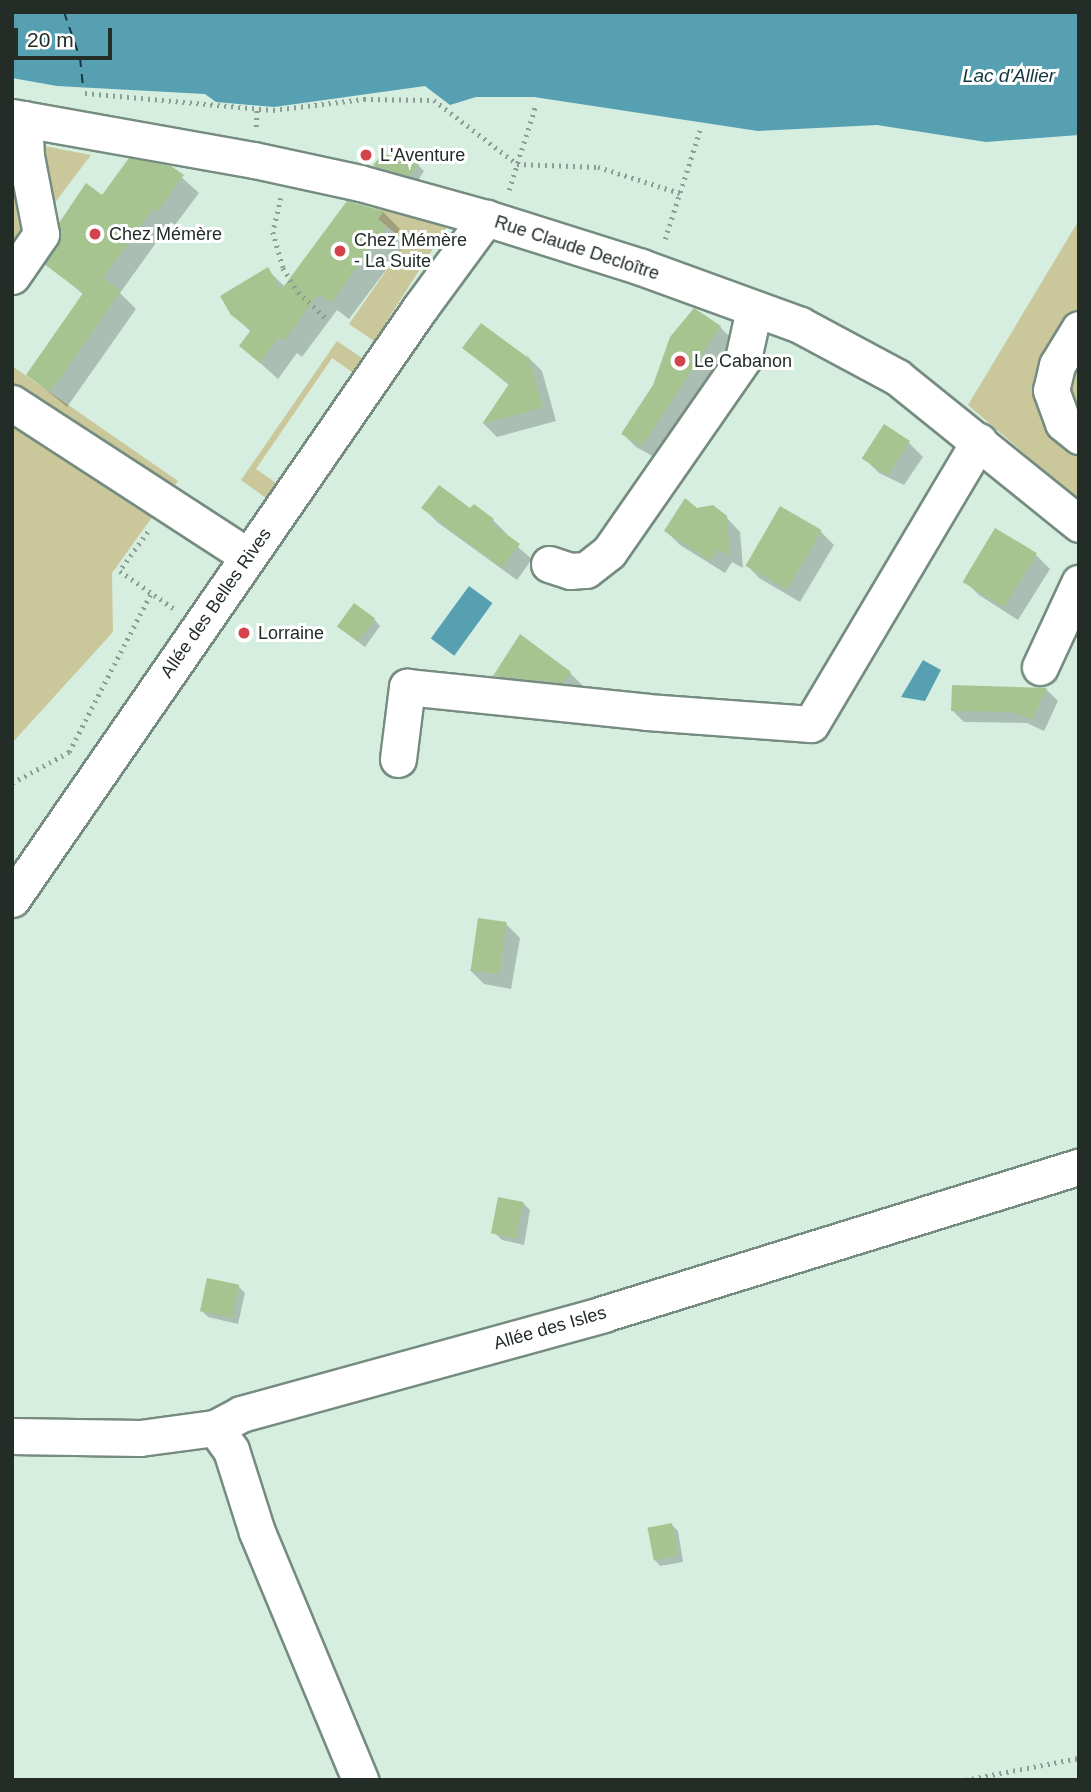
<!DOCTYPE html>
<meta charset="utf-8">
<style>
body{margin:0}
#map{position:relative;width:1091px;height:1792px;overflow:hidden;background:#d6eee0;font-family:Arial,sans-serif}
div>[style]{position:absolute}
.green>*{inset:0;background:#cac79a}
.water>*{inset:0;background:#56a0b2;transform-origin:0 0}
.shadow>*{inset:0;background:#0003}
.ferry>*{height:2px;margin-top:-1px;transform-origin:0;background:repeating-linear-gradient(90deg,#13373f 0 9px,transparent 0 16px)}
.building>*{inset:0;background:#a6c490;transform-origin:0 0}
.path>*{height:4.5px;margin-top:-2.25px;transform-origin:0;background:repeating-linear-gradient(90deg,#8c9d93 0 2px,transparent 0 7px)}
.roads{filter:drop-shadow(2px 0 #768c80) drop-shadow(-2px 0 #768c80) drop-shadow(0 2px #768c80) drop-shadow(0 -2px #768c80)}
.minor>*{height:35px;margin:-17.5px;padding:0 17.5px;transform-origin:17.5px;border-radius:17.5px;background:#fff}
.dots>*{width:19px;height:19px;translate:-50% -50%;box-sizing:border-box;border:4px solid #fff;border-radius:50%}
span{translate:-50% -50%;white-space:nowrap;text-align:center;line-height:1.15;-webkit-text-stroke:6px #fff;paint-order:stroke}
.poi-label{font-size:18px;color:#232c27}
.left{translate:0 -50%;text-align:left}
.street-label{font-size:18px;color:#232c27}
.water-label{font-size:19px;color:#13373f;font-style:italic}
.frame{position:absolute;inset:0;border:14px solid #232c27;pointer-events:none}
.scale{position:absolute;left:14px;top:28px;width:98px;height:32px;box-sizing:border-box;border:4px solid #232c27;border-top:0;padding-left:9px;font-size:21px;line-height:24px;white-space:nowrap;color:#232c27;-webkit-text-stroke:5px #fff;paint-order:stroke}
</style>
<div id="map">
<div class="green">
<div style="clip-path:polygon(12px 140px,91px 155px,12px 259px)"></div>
<div style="clip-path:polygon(385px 206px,452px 219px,374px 341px,349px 324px,406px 242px,378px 219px)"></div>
<div style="clip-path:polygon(1079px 220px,1079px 501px,968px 405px)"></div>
<div style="clip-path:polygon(337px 341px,362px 358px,352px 372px,332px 358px,256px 469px,276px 483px,266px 498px,241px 480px)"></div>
<div style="clip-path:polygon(12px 366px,178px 481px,112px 573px,113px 632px,12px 743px)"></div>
</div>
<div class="water">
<div style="clip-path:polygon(12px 12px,1079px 12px,1079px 135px,986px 142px,877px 125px,758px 131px,534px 97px,476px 97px,450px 105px,425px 86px,274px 107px,216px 102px,205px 94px,57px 86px,12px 78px)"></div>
<div style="left:469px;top:586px;width:29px;height:65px;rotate:36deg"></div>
<div style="clip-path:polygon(923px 660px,941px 670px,925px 701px,901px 697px)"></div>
</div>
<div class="shadow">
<div style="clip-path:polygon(418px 165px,424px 171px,417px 182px,382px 172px,375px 166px)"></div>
<div style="clip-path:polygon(170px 167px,199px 193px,175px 225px,171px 222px,120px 293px,136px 309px,67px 407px,28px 375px,84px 295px,47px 264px,102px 197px)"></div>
<div style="clip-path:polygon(348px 203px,383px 212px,400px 229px,395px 237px,404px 246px,349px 319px,337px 310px,302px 357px,297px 353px,278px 379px,241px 346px,251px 332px,232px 314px,268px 270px,285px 287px)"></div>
<div style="clip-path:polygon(720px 327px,733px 340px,656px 458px,636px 447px,623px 434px)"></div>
<div style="clip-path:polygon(464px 348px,529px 358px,542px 371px,556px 421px,497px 437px,484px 424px,510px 386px)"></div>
<div style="clip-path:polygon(909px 443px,923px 457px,904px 485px,879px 473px,865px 459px)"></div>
<div style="clip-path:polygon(474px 506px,493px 520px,507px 534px,505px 536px,532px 559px,517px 580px,437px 522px,424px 508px,471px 510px)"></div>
<div style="clip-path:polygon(697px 510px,726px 517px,740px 532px,743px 568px,732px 562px,725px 573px,680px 545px,666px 531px)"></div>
<div style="clip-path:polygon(820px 531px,834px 545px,800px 602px,759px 578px,746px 564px)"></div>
<div style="clip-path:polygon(1036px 555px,1050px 569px,1018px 620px,979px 595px,965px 581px)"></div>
<div style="clip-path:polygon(374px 619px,380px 626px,365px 647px,339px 627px)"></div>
<div style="clip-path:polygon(570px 673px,584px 687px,577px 696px,509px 689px,495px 675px)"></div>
<div style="clip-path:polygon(953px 686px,1047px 690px,1058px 701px,1044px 731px,1027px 723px,964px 722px,952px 710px)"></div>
<div style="clip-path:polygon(506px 924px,520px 938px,511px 989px,484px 984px,470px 970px)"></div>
<div style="clip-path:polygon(523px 1203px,530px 1210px,524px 1245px,502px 1240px,495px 1233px)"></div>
<div style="clip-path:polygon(239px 1287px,245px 1293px,238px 1324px,208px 1317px,201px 1310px)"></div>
<div style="clip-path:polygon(672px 1525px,678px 1531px,683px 1562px,660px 1566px,654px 1559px)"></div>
</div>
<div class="ferry">
<div style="left:64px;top:12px;width:49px;rotate:70.8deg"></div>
<div style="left:80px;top:58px;width:29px;rotate:84deg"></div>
</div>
<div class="building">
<div style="clip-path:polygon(382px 153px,419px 164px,410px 176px,373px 166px)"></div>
<div style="clip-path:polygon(129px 158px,171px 166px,184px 175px,158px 211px,154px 208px,103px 278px,121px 291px,50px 392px,26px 375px,83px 293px,44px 264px,61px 239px,59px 223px,86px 183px,102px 195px)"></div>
<div style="clip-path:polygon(347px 201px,384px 211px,378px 219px,387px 227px,331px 303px,319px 294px,284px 341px,279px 337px,260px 363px,239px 346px,251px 330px,231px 315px,220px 296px,268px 267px,281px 290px)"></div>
<div style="clip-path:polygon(694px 308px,721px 326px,642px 446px,621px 434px,653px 385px,670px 337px)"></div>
<div style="clip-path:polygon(481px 323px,527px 357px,528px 355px,544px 411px,541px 408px,482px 424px,509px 384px,462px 348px)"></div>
<div style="left:884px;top:424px;width:31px;height:41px;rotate:33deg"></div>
<div style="clip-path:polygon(439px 485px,470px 508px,474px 504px,494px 519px,491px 523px,520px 544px,502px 568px,421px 508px)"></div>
<div style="clip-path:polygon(685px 498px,697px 508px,713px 505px,727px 516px,730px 556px,718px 549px,710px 561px,664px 531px)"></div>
<div style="left:780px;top:506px;width:48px;height:69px;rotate:30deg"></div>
<div style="left:995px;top:528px;width:49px;height:63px;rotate:31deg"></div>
<div style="left:354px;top:603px;width:26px;height:29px;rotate:36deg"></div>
<div style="clip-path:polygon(520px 634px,571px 672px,563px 683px,493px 676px)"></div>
<div style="clip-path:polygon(952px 685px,1047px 688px,1032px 720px,1014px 712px,951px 711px)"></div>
<div style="left:478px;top:918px;width:29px;height:53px;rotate:8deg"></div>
<div style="left:498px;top:1197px;width:26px;height:37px;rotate:11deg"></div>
<div style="left:207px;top:1278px;width:33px;height:34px;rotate:12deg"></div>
<div style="left:672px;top:1523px;width:33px;height:25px;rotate:79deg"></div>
</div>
<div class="path">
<div style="left:85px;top:93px;width:189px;rotate:5.2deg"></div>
<div style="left:273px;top:110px;width:92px;rotate:-6.9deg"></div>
<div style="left:364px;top:99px;width:70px;rotate:0.8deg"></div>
<div style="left:434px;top:100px;width:105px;rotate:37.6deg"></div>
<div style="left:517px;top:164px;width:81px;rotate:2.1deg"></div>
<div style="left:598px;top:167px;width:86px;rotate:17.6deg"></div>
<div style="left:256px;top:127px;width:18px;rotate:-87deg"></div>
<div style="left:509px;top:190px;width:90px;rotate:-72.6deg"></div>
<div style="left:281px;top:198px;width:35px;rotate:103deg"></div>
<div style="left:273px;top:232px;width:37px;rotate:74deg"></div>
<div style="left:283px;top:268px;width:28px;rotate:58deg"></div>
<div style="left:298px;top:292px;width:41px;rotate:43deg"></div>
<div style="left:665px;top:239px;width:114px;rotate:-72.2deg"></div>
<div style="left:148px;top:532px;width:48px;rotate:125.7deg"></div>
<div style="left:120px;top:571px;width:65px;rotate:34.9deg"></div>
<div style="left:12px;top:783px;width:65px;rotate:-28.5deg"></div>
<div style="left:69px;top:752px;width:179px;rotate:-62.7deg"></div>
<div style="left:965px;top:1780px;width:116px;rotate:-10.9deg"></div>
</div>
<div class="roads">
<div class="minor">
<div style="left:12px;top:117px;width:246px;rotate:10.1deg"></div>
<div style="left:254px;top:160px;width:108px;rotate:12.2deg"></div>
<div style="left:360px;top:183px;width:131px;rotate:15.5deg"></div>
<div style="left:486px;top:218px;width:163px;rotate:17.5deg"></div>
<div style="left:641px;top:267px;width:169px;rotate:20deg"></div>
<div style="left:800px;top:325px;width:110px;rotate:28.2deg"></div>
<div style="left:897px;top:377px;width:234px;rotate:38.9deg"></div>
<div style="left:12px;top:276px;width:51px;rotate:-55.4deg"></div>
<div style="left:41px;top:234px;width:79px;rotate:-100.9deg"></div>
<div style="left:26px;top:156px;width:37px;rotate:-93deg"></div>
<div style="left:1079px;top:329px;width:42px;rotate:121.4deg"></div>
<div style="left:1057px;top:365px;width:26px;rotate:103deg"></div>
<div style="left:1051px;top:390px;width:35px;rotate:70deg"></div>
<div style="left:1063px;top:423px;width:21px;rotate:39deg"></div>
<div style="left:12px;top:403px;width:281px;rotate:33deg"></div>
<div style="left:549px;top:564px;width:22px;rotate:18deg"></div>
<div style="left:570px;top:571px;width:16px;rotate:-4deg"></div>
<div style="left:586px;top:570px;width:29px;rotate:-38deg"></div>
<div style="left:609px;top:552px;width:235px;rotate:-55.2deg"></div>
<div style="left:743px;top:359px;width:51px;rotate:-77.6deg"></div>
<div style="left:1040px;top:667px;width:93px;rotate:-65.1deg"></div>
<div style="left:398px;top:759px;width:73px;rotate:-82.9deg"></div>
<div style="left:407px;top:687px;width:241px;rotate:5.9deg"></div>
<div style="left:647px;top:712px;width:164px;rotate:4.2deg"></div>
<div style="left:811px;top:724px;width:329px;rotate:-59.3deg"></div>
<div style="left:12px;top:899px;width:718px;rotate:-55.38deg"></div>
<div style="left:420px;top:308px;width:112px;rotate:-53.7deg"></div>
<div style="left:215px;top:1428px;width:27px;rotate:54deg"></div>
<div style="left:231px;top:1450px;width:86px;rotate:72.4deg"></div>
<div style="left:257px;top:1532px;width:269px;rotate:67.4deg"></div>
<div style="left:12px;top:1436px;width:128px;rotate:0.9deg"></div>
<div style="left:140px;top:1438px;width:76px;rotate:-7.6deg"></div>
<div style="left:215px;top:1428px;width:30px;rotate:-28deg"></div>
<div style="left:241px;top:1414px;width:376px;rotate:-15.4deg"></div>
<div style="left:603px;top:1314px;width:498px;rotate:-17.2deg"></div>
</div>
</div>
<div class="dots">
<div style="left:366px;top:155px;background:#d3434b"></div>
<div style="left:95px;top:234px;background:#d3434b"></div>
<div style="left:340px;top:251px;background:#d3434b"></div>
<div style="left:680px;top:361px;background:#d3434b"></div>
<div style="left:244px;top:633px;background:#d3434b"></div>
</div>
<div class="poi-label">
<span class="left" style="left:380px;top:155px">L'Aventure</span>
<span class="left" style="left:109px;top:234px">Chez Mémère</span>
<span class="left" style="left:354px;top:251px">Chez Mémère<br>- La Suite</span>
<span class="left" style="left:694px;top:361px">Le Cabanon</span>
<span class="left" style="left:258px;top:633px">Lorraine</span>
</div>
<div class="street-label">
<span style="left:577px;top:248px;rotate:18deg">Rue Claude Decloître</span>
<span style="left:216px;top:603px;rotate:-55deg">Allée des Belles Rives</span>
<span style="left:550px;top:1328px;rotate:-16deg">Allée des Isles</span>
</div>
<div class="water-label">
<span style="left:1009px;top:76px">Lac d'Allier</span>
</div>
<div class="frame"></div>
<div class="scale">20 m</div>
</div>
